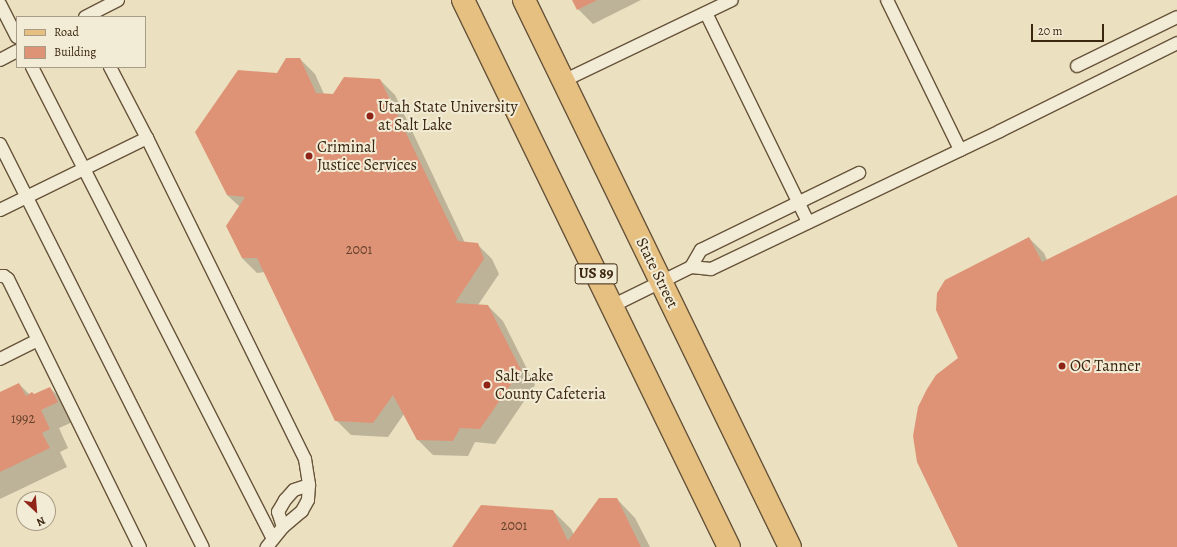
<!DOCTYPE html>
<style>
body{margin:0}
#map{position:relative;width:1177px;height:547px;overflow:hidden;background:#ebe0bf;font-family:Alegreya,serif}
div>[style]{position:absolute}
.shadow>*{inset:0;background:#0003}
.building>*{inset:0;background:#de9377}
.roads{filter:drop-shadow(1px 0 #67543b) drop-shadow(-1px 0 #67543b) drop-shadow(0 1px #67543b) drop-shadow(0 -1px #67543b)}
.lane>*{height:12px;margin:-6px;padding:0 6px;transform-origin:6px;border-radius:6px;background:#f2ebd5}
.primary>*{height:22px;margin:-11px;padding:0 11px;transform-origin:11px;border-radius:11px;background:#e6c080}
.dots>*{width:11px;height:11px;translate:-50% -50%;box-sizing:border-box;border:2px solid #f2ebd5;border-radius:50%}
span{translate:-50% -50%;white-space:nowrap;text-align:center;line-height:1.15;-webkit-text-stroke:4px #f2ebd5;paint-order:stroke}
.number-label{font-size:14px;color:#644129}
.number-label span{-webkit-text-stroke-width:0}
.shield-label span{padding:1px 3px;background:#f2ebd5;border:1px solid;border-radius:3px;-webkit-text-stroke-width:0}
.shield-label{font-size:15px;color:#3b260f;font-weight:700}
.poi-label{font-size:16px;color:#3b260f}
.left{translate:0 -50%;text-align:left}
.street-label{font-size:16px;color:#3b260f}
.legend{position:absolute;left:16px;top:16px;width:130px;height:52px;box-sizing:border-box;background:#f2ebd5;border:1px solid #a99c86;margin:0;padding:5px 7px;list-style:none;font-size:12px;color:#3b260f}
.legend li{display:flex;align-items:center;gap:8px;height:20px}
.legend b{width:20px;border:1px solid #a99c86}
.north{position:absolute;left:16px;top:491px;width:40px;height:40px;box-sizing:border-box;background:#f2ebd5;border:1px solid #a99c86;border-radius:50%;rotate:154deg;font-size:11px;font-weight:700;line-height:16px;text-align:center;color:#3b260f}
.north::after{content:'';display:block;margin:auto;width:14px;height:18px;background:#8f2418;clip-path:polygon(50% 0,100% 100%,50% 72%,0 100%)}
.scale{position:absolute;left:1031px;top:24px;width:73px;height:18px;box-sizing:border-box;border:2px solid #3b260f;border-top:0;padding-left:5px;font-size:12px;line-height:14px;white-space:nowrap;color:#3b260f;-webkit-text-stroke:3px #f2ebd5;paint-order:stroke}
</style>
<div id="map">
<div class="shadow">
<div style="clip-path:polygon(573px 0,641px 0,593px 24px,578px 9px)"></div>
<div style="clip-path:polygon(300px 59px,315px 74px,324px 94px,333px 95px,380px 80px,395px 95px,465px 243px,477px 244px,492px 259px,499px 274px,478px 305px,488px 306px,503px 321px,535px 385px,495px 444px,475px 442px,468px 456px,433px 455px,418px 440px,404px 414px,388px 437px,351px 435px,336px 420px,265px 272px,257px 273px,242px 258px,240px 207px,227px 195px,277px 74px)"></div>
<div style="clip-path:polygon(1177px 196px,1177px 547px,959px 547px,959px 358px,1029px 238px,1044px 253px,1047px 260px)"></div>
<div style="clip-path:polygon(19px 384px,30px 395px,34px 395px,50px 388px,68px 406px,75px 421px,59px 428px,68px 448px,60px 452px,67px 467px,0 499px,0 393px)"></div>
<div style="clip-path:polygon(617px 499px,635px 518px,650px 547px,453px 547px,553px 511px,571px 529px,574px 535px)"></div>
</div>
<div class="building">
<div style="clip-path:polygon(572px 0,597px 0,577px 10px)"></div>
<div style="clip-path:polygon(286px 58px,300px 58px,316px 93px,333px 94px,344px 77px,380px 79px,458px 241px,478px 243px,484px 259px,455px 303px,488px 305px,521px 370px,480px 429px,460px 428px,453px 441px,417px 440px,393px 395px,373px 423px,335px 421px,257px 258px,242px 258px,226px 226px,245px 197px,227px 195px,195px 132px,238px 70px,277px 73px)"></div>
<div style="clip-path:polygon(1177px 195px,1177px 547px,958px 547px,917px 462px,913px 436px,918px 407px,927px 389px,936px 375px,958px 358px,936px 310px,937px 293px,945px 280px,1029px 237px,1042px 262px)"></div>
<div style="clip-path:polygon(19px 383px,26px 396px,32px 392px,34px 394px,50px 387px,58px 402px,41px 410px,50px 429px,42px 433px,50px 448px,0 472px,0 392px)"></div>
<div style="clip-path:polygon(599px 498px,617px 498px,641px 547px,452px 547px,481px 505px,553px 510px,568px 541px)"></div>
</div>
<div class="roads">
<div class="lane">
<div style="left:887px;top:0;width:167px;rotate:64deg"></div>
<div style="left:0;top:4px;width:37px;rotate:63deg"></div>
<div style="left:706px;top:13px;width:233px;rotate:64deg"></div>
<div style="left:85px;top:17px;width:37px;rotate:-27deg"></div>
<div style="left:0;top:60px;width:19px;rotate:-28deg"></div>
<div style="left:1077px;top:66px;width:111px;rotate:-26.1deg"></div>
<div style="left:32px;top:67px;width:530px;rotate:62.95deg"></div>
<div style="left:110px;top:67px;width:80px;rotate:62.5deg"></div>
<div style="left:147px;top:138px;width:358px;rotate:63.8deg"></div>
<div style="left:305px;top:459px;width:26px;rotate:81deg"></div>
<div style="left:309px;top:485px;width:15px;rotate:94deg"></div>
<div style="left:308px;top:500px;width:13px;rotate:119deg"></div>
<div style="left:302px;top:511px;width:25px;rotate:140deg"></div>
<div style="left:283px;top:527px;width:26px;rotate:129deg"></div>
<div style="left:563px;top:81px;width:187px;rotate:-25.6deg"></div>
<div style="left:0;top:144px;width:451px;rotate:63.3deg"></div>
<div style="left:0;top:210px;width:164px;rotate:-26.1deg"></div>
<div style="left:691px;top:267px;width:20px;rotate:-60deg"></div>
<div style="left:701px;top:250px;width:176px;rotate:-26deg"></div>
<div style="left:0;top:276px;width:4px"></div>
<div style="left:4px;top:276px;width:5px;rotate:37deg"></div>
<div style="left:8px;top:279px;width:299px;rotate:63.8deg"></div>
<div style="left:612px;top:306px;width:88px;rotate:-26.3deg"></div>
<div style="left:691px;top:267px;width:20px;rotate:6deg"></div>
<div style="left:711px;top:269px;width:320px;rotate:-25.5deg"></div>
<div style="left:1000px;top:131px;width:198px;rotate:-26.4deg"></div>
<div style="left:0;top:359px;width:42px;rotate:-26.6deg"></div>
<div style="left:283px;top:527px;width:16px;rotate:-108deg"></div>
<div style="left:278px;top:512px;width:14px;rotate:-60deg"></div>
<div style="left:285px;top:500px;width:13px;rotate:-48deg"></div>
<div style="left:294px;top:490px;width:16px;rotate:-18deg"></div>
</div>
<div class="primary">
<div style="left:463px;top:0;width:608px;rotate:64.07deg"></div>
<div style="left:524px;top:0;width:608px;rotate:64.07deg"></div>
</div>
</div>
<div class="dots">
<div style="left:370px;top:116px;background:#8f2418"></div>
<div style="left:309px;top:156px;background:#8f2418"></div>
<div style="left:1062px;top:366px;background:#8f2418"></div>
<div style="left:487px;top:385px;background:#8f2418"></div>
</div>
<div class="number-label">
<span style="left:359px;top:250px">2001</span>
<span style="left:23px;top:419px">1992</span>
<span style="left:514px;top:526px">2001</span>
</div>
<div class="shield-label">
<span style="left:596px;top:274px">US 89</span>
</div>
<div class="poi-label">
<span class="left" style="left:378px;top:116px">Utah State University<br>at Salt Lake</span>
<span class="left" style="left:317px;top:156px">Criminal<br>Justice Services</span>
<span class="left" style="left:1070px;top:366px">OC Tanner</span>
<span class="left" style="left:495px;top:385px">Salt Lake<br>County Cafeteria</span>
</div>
<div class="street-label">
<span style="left:657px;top:273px;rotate:64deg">State Street</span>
</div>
<ul class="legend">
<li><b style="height:5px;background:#e6c080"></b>Road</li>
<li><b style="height:11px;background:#de9377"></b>Building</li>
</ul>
<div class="north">N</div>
<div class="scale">20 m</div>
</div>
